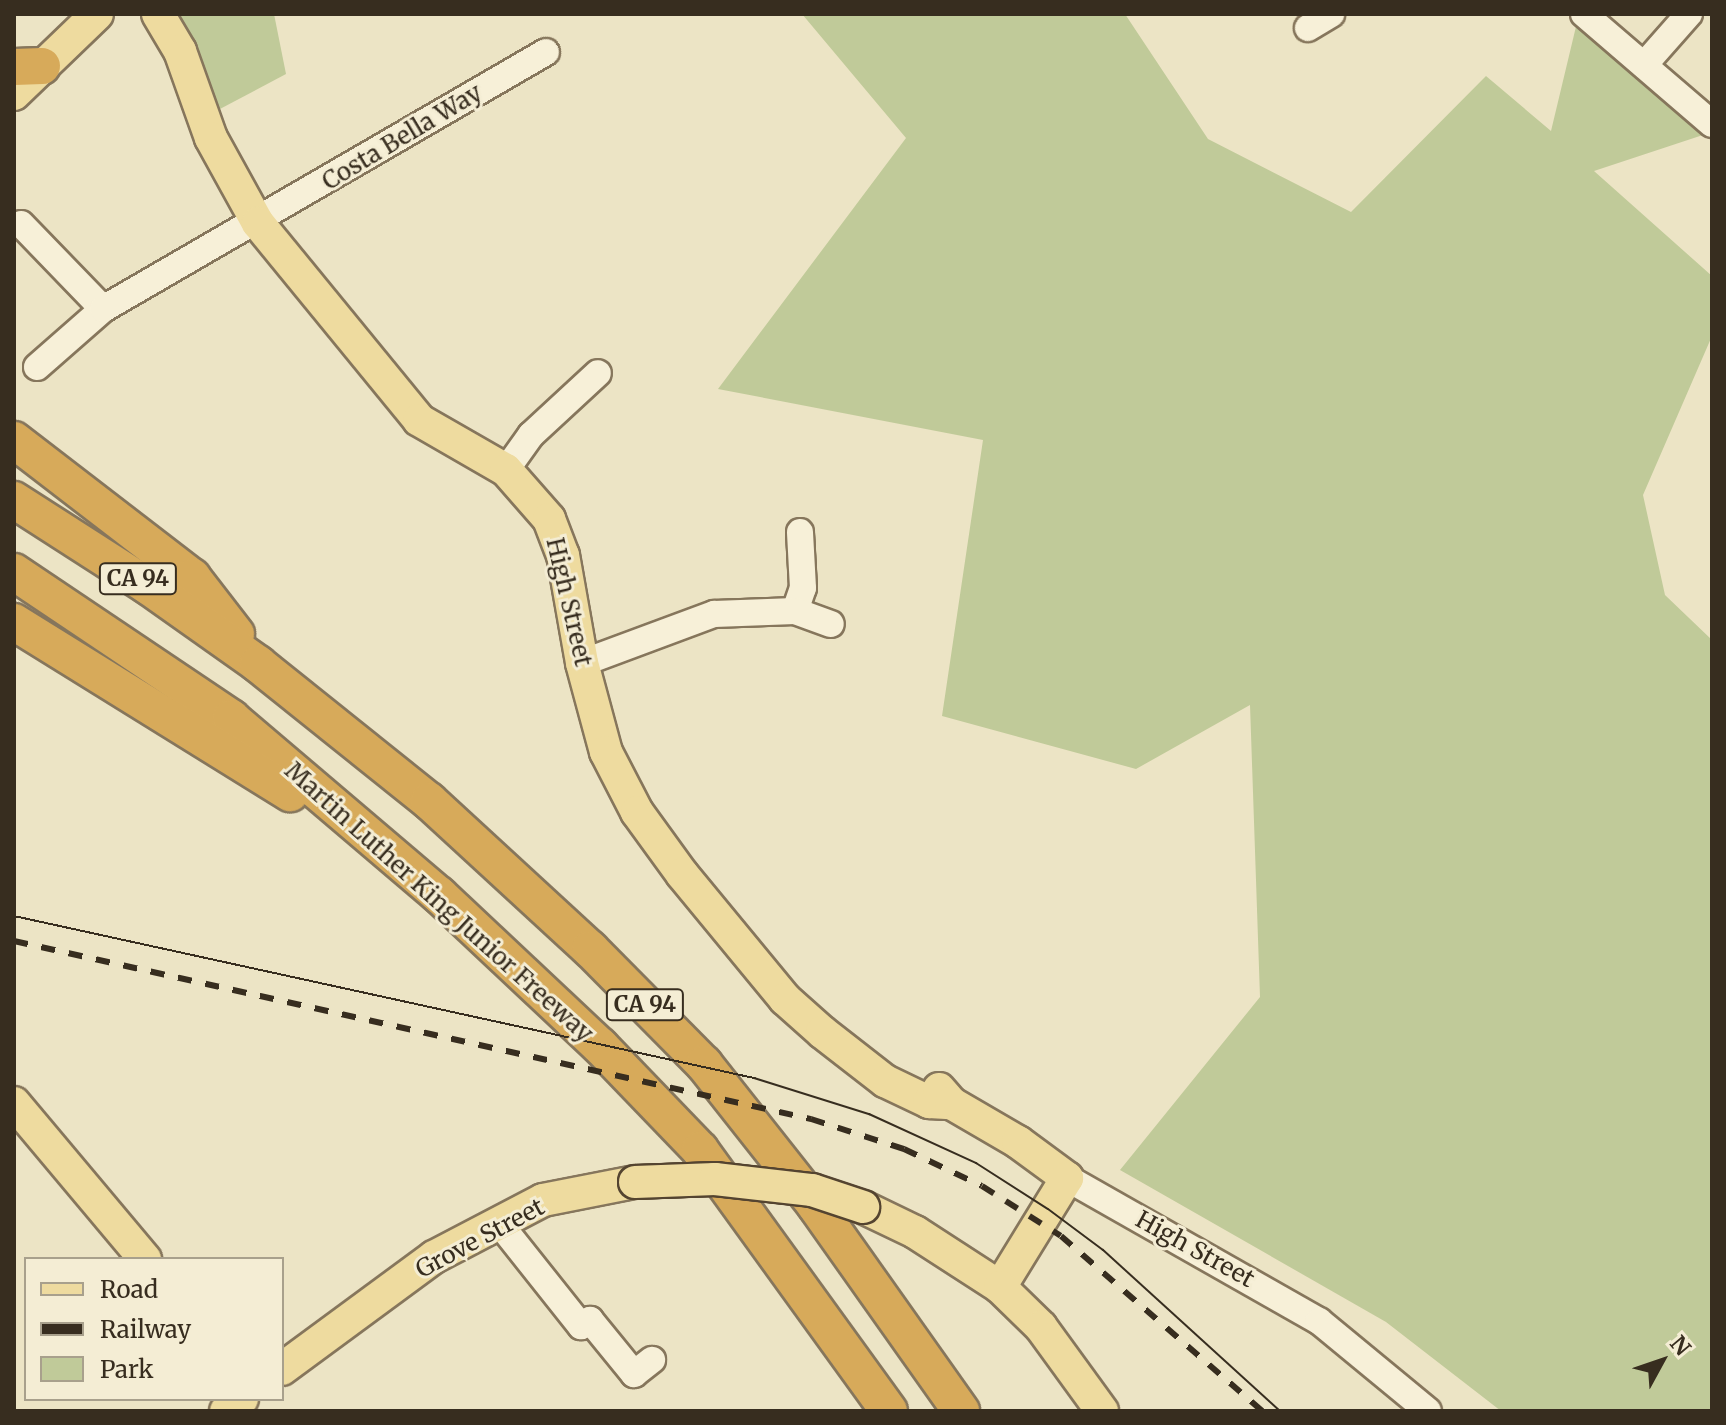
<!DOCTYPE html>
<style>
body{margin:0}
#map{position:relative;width:1726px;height:1425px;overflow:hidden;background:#ece4c5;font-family:Merriweather,serif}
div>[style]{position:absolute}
.green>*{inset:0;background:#c0ca99}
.roads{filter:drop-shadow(2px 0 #86765c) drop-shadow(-2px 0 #86765c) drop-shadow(0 2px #86765c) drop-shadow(0 -2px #86765c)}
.minor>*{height:26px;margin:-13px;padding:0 13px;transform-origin:13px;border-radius:13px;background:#f7f0d8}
.major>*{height:32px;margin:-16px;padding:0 16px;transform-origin:16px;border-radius:16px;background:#eedb9f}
.highway>*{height:36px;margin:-18px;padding:0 18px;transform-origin:18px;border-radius:18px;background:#d7aa5a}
.tram>*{height:2px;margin:-1px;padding:0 1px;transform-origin:1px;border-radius:1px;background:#372d1f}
.rail>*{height:6px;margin-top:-3px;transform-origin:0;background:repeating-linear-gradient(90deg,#372d1f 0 14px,transparent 0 28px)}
.bridges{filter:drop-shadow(2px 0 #544430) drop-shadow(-2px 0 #544430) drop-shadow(0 2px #544430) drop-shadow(0 -2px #544430)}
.major-bridge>*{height:32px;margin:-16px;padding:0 16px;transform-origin:16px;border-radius:16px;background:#eedb9f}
span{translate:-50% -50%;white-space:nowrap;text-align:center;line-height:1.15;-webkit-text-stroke:6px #f4edd4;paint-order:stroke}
.shield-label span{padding:2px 6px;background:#f4edd4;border:2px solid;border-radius:6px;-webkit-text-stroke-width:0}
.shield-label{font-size:22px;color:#372d1f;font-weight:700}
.street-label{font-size:24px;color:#372d1f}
.frame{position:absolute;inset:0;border:16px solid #372d1f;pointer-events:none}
.legend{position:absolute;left:24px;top:1257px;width:260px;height:144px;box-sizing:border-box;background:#f4edd4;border:2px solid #a8a08c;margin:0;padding:10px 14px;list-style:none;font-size:24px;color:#372d1f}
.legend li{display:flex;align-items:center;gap:16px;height:40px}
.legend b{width:40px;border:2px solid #a8a08c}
.north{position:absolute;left:1622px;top:1321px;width:80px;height:80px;-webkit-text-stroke:6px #f4edd4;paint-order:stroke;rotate:50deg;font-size:22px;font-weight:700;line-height:32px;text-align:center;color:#372d1f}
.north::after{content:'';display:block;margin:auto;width:28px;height:36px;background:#372d1f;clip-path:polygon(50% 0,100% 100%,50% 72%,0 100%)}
</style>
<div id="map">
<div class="green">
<div style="clip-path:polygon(180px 14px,274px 14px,286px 74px,218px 110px)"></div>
<div style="clip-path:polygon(802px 14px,1125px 14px,1208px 139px,1351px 212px,1486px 76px,1551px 131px,1579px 14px,1712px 132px,1594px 171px,1712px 276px,1712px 336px,1643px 495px,1665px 595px,1712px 640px,1712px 1411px,1501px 1411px,1386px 1322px,1120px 1170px,1260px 997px,1250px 705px,1136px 769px,942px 716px,983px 440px,718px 389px,906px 138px)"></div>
</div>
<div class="roads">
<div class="minor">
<div style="left:1584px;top:14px;width:169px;rotate:40.7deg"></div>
<div style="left:1308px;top:28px;width:27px;rotate:-31deg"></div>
<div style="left:1644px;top:65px;width:68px;rotate:-48.6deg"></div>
<div style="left:21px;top:224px;width:118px;rotate:46deg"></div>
<div style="left:37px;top:367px;width:88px;rotate:-41.3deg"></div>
<div style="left:103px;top:309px;width:512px;rotate:-30.12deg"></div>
<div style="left:506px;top:470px;width:43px;rotate:-54.5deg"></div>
<div style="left:531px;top:435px;width:91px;rotate:-42.8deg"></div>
<div style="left:795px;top:611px;width:24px;rotate:-71deg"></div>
<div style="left:803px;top:588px;width:56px;rotate:-93.1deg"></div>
<div style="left:582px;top:663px;width:141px;rotate:-20.4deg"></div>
<div style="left:714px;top:614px;width:81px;rotate:-2.1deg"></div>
<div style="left:795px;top:611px;width:38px;rotate:20deg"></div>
<div style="left:1067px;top:1178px;width:290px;rotate:29.6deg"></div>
<div style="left:1319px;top:1321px;width:141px;rotate:39.5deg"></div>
<div style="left:499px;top:1223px;width:132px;rotate:51.5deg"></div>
<div style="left:581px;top:1326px;width:11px;rotate:-34deg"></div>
<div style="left:590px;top:1320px;width:70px;rotate:50.8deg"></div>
<div style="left:634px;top:1374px;width:23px;rotate:-38deg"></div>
</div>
<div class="major">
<div style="left:158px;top:14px;width:43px;rotate:59.3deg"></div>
<div style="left:180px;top:51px;width:92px;rotate:70.4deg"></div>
<div style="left:211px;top:138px;width:97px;rotate:61.1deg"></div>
<div style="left:258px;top:223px;width:254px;rotate:50.7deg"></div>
<div style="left:419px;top:420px;width:100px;rotate:29.9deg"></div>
<div style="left:506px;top:470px;width:65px;rotate:48.7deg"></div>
<div style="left:549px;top:519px;width:39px;rotate:69deg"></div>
<div style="left:563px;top:555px;width:110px;rotate:80deg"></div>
<div style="left:582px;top:663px;width:92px;rotate:74.9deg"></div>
<div style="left:606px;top:752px;width:68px;rotate:62.7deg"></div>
<div style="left:637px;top:812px;width:77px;rotate:54deg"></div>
<div style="left:682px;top:874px;width:162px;rotate:50.5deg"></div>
<div style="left:785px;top:999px;width:50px;rotate:41.7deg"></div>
<div style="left:822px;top:1032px;width:80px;rotate:37.9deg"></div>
<div style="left:885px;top:1081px;width:49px;rotate:25.5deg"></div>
<div style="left:929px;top:1102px;width:22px;rotate:3deg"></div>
<div style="left:14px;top:94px;width:115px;rotate:-43.9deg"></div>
<div style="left:939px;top:1089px;width:18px;rotate:49deg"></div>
<div style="left:951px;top:1103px;width:78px;rotate:30.2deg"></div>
<div style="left:1018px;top:1142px;width:61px;rotate:36.3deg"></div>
<div style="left:1067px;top:1178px;width:128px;rotate:121.6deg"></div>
<div style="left:14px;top:1103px;width:204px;rotate:50deg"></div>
<div style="left:863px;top:1207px;width:58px;rotate:25.7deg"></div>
<div style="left:915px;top:1232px;width:101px;rotate:32.9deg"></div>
<div style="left:1000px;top:1287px;width:57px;rotate:44.3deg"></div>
<div style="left:1041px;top:1327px;width:104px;rotate:54deg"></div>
<div style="left:282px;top:1369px;width:189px;rotate:-36.4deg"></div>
<div style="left:434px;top:1257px;width:123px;rotate:-27.6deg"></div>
<div style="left:543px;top:1200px;width:94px;rotate:-11.1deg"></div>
<div style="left:226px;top:1411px;width:20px;rotate:-37deg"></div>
</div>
<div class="highway">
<div style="left:14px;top:67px;width:28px;rotate:-2deg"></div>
<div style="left:14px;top:440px;width:225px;rotate:37.6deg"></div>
<div style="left:192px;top:577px;width:72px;rotate:52.3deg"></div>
<div style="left:14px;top:500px;width:159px;rotate:32.7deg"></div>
<div style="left:148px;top:586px;width:135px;rotate:35.3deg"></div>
<div style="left:258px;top:664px;width:219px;rotate:38.7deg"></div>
<div style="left:429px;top:801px;width:219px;rotate:42.6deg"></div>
<div style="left:590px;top:949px;width:162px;rotate:45.3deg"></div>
<div style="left:704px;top:1064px;width:181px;rotate:51.7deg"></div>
<div style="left:816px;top:1206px;width:251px;rotate:54.7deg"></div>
<div style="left:14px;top:572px;width:262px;rotate:33.9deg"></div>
<div style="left:231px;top:718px;width:273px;rotate:40.4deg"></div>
<div style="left:439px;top:895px;width:221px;rotate:43.2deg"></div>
<div style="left:600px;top:1046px;width:144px;rotate:46.1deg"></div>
<div style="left:700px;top:1150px;width:322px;rotate:54.1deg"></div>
<div style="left:14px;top:622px;width:325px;rotate:31.8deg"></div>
</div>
</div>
<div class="tram">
<div style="left:14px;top:916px;width:758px;rotate:12.35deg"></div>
<div style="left:754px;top:1078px;width:121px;rotate:17.4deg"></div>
<div style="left:869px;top:1114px;width:118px;rotate:24.6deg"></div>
<div style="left:976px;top:1163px;width:85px;rotate:32.6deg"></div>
<div style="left:1048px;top:1209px;width:69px;rotate:36.7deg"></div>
<div style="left:1103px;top:1250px;width:239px;rotate:42.3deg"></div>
</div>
<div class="rail">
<div style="left:14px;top:941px;width:817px;rotate:12.59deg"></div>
<div style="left:811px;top:1119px;width:98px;rotate:17.9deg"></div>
<div style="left:904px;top:1149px;width:86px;rotate:25.4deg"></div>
<div style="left:982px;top:1186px;width:93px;rotate:32.3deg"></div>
<div style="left:1061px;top:1236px;width:267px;rotate:41deg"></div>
</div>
<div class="bridges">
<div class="major-bridge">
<div style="left:635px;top:1182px;width:80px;rotate:-2.1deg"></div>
<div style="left:715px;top:1179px;width:98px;rotate:6.5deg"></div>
<div style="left:812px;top:1190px;width:54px;rotate:18.4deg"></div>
</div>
</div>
<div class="shield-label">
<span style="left:138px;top:579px">CA 94</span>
<span style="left:645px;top:1005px">CA 94</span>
</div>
<div class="street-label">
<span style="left:402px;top:137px;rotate:-31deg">Costa Bella Way</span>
<span style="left:569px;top:602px;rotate:77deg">High Street</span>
<span style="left:439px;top:902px;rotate:42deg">Martin Luther King Junior Freeway</span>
<span style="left:480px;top:1238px;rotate:-28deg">Grove Street</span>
<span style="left:1195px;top:1249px;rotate:29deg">High Street</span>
</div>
<div class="frame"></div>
<ul class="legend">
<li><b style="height:10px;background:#eedb9f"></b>Road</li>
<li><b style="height:10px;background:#372d1f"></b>Railway</li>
<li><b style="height:22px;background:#c0ca99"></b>Park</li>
</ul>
<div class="north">N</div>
</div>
